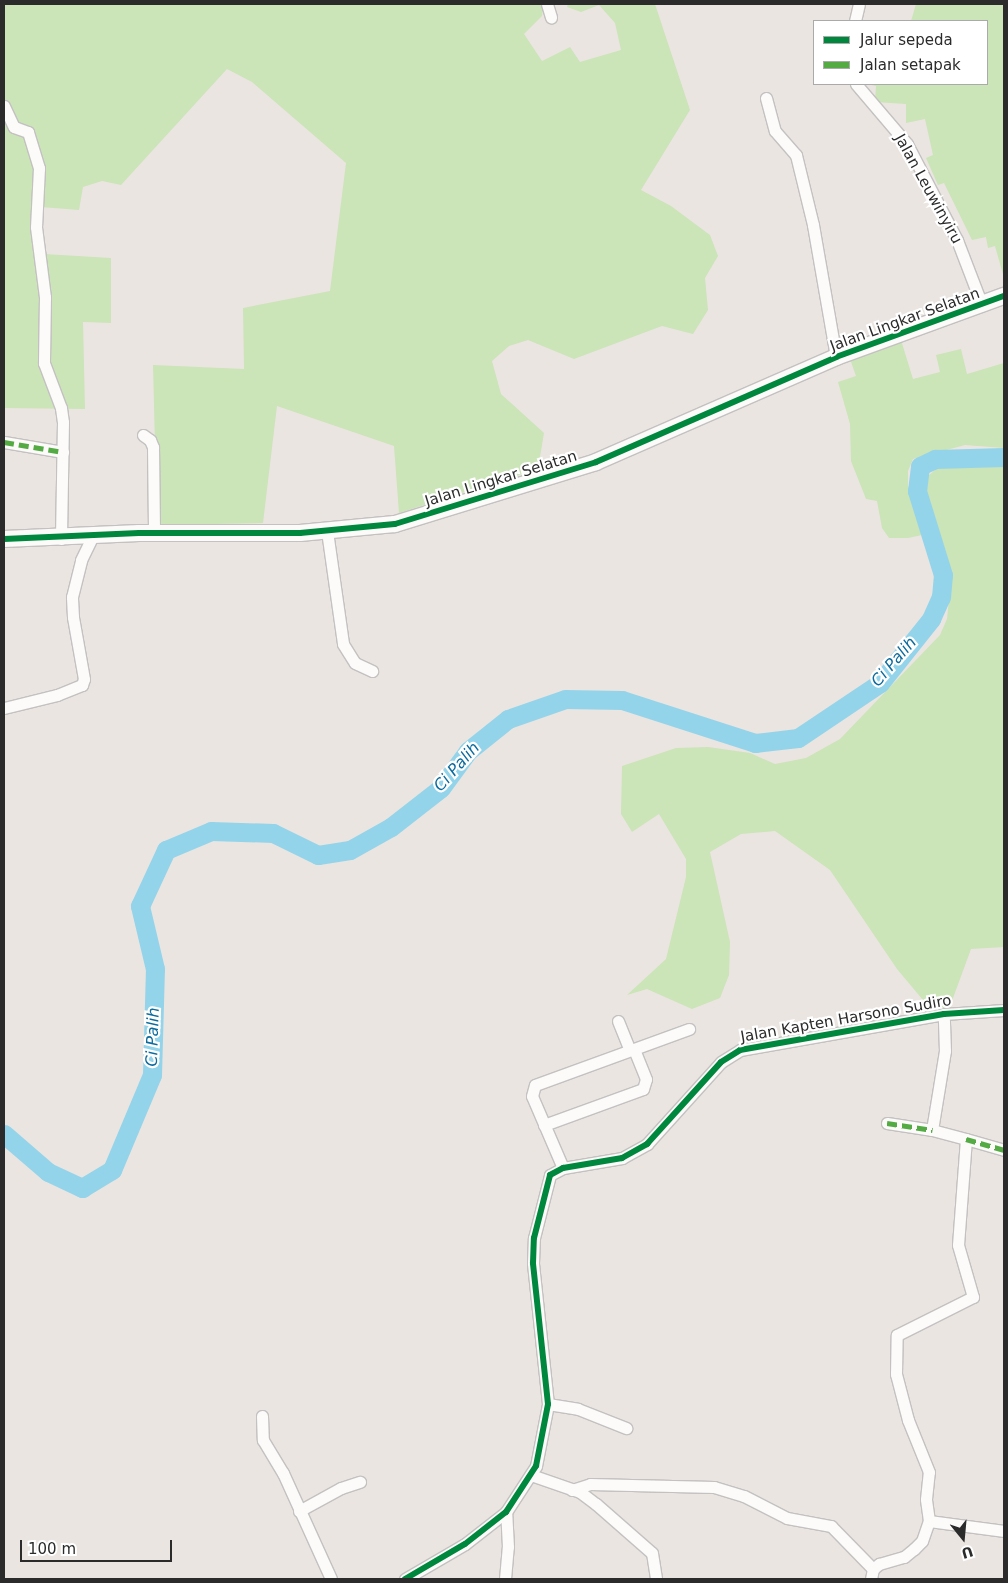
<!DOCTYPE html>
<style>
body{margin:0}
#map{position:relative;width:1008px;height:1583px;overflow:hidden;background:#eae5e0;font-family:"DejaVu Sans",sans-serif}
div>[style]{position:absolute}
.green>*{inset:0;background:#cbe4b8}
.river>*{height:19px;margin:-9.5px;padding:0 9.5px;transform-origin:9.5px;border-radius:9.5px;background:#93d4eb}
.roads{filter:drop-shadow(1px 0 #c3c1c1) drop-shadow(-1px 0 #c3c1c1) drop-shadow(0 1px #c3c1c1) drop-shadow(0 -1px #c3c1c1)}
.street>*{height:11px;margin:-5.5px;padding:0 5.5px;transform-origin:5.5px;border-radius:5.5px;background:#fcfbfa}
.secondary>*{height:16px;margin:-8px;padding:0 8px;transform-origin:8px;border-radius:8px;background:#fcfbfa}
.quiet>*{height:5px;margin-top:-2.5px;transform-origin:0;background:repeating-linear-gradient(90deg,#54ab44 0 10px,transparent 0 15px)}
.cycleway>*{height:6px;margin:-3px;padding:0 3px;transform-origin:3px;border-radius:3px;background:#00873e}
span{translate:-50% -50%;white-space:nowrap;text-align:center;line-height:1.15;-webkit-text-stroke:4.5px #fff;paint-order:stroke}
.street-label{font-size:15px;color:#2b2b2b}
.water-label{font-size:16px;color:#0b6b9e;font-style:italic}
.frame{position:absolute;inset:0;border:5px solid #2b2b2b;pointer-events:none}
.legend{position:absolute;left:813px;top:20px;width:175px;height:65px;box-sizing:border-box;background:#fff;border:1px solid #aaa;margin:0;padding:6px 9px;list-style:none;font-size:15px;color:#2b2b2b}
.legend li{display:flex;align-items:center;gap:10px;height:25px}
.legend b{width:25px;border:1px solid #aaa}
.north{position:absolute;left:938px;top:1513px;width:50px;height:50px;-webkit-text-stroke:4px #fff;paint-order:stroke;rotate:163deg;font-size:14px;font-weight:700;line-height:20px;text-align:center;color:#2b2b2b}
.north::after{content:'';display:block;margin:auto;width:18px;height:22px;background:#2b2b2b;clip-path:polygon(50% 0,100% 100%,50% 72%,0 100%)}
.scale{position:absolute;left:20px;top:1540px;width:152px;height:22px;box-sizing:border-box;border:2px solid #2b2b2b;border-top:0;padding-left:6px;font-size:15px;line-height:18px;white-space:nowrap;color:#2b2b2b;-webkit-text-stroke:4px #fff;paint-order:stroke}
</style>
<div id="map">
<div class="green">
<div style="clip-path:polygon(4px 4px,544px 4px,542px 16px,524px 34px,542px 61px,570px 47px,580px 62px,621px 50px,615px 23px,599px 5px,581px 12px,567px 7px,568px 4px,655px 4px,690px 110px,641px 190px,671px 206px,710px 235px,718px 256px,705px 278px,708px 310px,693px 334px,662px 326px,574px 359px,528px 340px,509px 346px,492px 361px,501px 394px,544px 433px,538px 469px,399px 513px,394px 446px,277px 406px,263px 523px,157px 525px,153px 365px,244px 369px,243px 308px,330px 291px,346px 163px,252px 82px,227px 69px,121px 185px,102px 181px,83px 187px,79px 210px,41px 207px,39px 226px,44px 254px,111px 258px,111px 323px,83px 322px,85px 409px,4px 408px)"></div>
<div style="clip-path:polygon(916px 4px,1004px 4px,1004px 278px,995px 246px,988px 248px,986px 237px,972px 240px,944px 183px,938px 185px,926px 158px,933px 155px,925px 119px,906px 123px,906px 104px,875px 102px,876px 86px,867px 84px,987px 84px,987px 21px,911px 21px)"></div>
<div style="clip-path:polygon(901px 340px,913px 379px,940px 372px,936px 355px,961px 349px,967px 374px,1004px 363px,1004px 448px,965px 445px,913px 459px,908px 471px,908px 485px,922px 535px,908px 538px,889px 538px,882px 528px,877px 501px,866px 499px,851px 461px,850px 424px,838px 382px,856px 376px,850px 359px)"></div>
<div style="clip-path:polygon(961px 465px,1004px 466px,1004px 947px,971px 949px,949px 1009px,928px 1006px,897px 969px,830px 870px,775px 831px,741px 834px,710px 852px,730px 942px,729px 975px,720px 998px,692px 1009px,647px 989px,627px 995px,666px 959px,686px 877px,686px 859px,659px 814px,632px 832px,621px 814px,622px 766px,676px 748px,708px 747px,750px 753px,775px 764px,806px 758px,840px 739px,940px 635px,947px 619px,950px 589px,948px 569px,926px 497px,927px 477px,936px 469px)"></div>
</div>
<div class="river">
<div style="left:4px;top:1134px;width:58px;rotate:40.8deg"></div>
<div style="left:48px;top:1172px;width:38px;rotate:25deg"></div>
<div style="left:82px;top:1188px;width:35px;rotate:-31deg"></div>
<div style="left:112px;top:1170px;width:103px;rotate:-67.2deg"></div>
<div style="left:152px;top:1075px;width:106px;rotate:-88.4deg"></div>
<div style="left:155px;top:969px;width:65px;rotate:-103.4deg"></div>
<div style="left:140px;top:906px;width:62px;rotate:-65.1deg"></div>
<div style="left:166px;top:850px;width:49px;rotate:-22.9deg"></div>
<div style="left:211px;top:831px;width:62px;rotate:1.8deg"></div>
<div style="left:273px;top:833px;width:50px;rotate:26.1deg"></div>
<div style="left:318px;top:855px;width:32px;rotate:-9deg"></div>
<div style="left:350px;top:850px;width:47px;rotate:-29.3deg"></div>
<div style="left:391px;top:827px;width:63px;rotate:-38deg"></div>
<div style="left:441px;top:788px;width:46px;rotate:-53.9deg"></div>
<div style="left:468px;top:751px;width:51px;rotate:-38.7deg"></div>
<div style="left:508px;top:719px;width:60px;rotate:-19.3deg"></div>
<div style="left:565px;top:699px;width:57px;rotate:1deg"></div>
<div style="left:622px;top:700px;width:140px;rotate:17.9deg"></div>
<div style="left:755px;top:743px;width:43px;rotate:-6.6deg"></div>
<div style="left:798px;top:738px;width:99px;rotate:-33.9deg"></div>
<div style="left:880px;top:683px;width:82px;rotate:-51.4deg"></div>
<div style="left:931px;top:619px;width:24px;rotate:-66deg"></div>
<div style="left:941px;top:597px;width:22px;rotate:-85deg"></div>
<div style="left:943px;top:575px;width:88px;rotate:-107.2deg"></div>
<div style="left:917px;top:491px;width:25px;rotate:-83deg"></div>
<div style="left:920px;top:466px;width:17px;rotate:-25deg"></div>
<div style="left:935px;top:459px;width:69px;rotate:-1.7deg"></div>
</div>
<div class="roads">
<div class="street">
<div style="left:547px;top:4px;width:14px;rotate:73deg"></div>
<div style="left:855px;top:21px;width:17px;rotate:-77deg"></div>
<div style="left:856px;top:84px;width:79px;rotate:49.6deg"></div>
<div style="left:907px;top:144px;width:108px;rotate:62.5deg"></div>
<div style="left:957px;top:240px;width:70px;rotate:69deg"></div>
<div style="left:766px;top:98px;width:34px;rotate:75deg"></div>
<div style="left:775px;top:131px;width:32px;rotate:49deg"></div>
<div style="left:796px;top:155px;width:72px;rotate:76.3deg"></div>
<div style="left:813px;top:225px;width:134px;rotate:80.1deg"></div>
<div style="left:4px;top:106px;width:23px;rotate:65deg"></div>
<div style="left:14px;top:127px;width:15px;rotate:20deg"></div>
<div style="left:28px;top:132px;width:38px;rotate:73deg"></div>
<div style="left:39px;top:168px;width:59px;rotate:92.9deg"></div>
<div style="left:36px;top:227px;width:71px;rotate:82.7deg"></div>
<div style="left:45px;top:297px;width:66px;rotate:90.9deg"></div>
<div style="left:44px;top:363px;width:48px;rotate:69.3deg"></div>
<div style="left:61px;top:408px;width:14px;rotate:82deg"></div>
<div style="left:63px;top:422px;width:117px;rotate:91deg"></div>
<div style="left:143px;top:435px;width:9px;rotate:36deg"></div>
<div style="left:150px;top:440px;width:8px;rotate:67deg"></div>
<div style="left:153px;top:447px;width:86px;rotate:89.3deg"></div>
<div style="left:4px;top:442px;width:60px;rotate:9.6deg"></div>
<div style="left:327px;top:531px;width:114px;rotate:81.9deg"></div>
<div style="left:343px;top:644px;width:22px;rotate:58deg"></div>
<div style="left:355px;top:663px;width:19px;rotate:25deg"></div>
<div style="left:4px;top:708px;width:55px;rotate:-13.8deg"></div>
<div style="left:57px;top:695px;width:27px;rotate:-22deg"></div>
<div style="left:82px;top:685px;width:6px;rotate:-72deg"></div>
<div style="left:84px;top:679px;width:63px;rotate:-100.1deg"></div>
<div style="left:73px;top:617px;width:20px;rotate:-93deg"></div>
<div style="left:72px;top:597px;width:38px;rotate:-76deg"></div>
<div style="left:81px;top:560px;width:25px;rotate:-64deg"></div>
<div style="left:618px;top:1021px;width:31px;rotate:68deg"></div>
<div style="left:887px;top:1123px;width:46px;rotate:8.8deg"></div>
<div style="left:544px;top:1125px;width:105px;rotate:-20deg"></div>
<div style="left:643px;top:1089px;width:10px;rotate:-73deg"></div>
<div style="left:646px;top:1079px;width:32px;rotate:-112deg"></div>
<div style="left:966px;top:1139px;width:40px;rotate:16deg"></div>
<div style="left:563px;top:1168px;width:78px;rotate:-113.3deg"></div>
<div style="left:532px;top:1096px;width:11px;rotate:-75deg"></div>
<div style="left:535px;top:1085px;width:164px;rotate:-20deg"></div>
<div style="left:548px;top:1404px;width:30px;rotate:9deg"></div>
<div style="left:578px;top:1409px;width:52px;rotate:21.6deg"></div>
<div style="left:262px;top:1416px;width:24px;rotate:88deg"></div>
<div style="left:263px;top:1440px;width:39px;rotate:59deg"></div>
<div style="left:283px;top:1473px;width:116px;rotate:65.6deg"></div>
<div style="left:531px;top:1475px;width:52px;rotate:19.1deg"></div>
<div style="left:580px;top:1492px;width:20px;rotate:37deg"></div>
<div style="left:596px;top:1504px;width:74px;rotate:41.2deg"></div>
<div style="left:652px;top:1553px;width:26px;rotate:81deg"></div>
<div style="left:572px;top:1490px;width:19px;rotate:-18deg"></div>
<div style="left:590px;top:1484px;width:124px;rotate:1.4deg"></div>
<div style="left:714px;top:1487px;width:31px;rotate:17deg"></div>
<div style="left:744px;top:1496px;width:48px;rotate:27.1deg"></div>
<div style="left:787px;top:1518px;width:45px;rotate:10.3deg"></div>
<div style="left:831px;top:1526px;width:60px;rotate:45.7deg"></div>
<div style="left:299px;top:1511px;width:48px;rotate:-28.7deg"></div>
<div style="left:341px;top:1488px;width:20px;rotate:-18deg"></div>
<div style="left:929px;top:1521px;width:76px;rotate:7.6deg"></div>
<div style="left:405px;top:1579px;width:69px;rotate:-30.3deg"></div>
<div style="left:465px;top:1544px;width:52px;rotate:-38deg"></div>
<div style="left:506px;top:1512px;width:55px;rotate:-56.9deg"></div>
<div style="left:536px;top:1466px;width:63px;rotate:-79deg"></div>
<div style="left:548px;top:1404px;width:142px;rotate:-96.1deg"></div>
<div style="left:533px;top:1263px;width:25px;rotate:-88deg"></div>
<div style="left:534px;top:1238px;width:65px;rotate:-75.7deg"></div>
<div style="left:550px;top:1175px;width:15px;rotate:-28deg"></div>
<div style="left:563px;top:1168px;width:60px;rotate:-9.6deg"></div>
<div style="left:622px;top:1158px;width:29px;rotate:-29deg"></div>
<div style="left:647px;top:1144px;width:110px;rotate:-47.9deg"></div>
<div style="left:721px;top:1062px;width:22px;rotate:-32deg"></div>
<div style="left:740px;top:1050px;width:207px;rotate:-10deg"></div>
<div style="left:944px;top:1014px;width:60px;rotate:-3.8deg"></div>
<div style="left:505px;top:1579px;width:32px;rotate:-85deg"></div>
<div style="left:508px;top:1547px;width:35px;rotate:-93deg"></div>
<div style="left:871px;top:1579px;width:10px;rotate:-79deg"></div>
<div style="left:873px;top:1569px;width:8px;rotate:-40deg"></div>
<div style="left:879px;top:1564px;width:26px;rotate:-16deg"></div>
<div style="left:904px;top:1557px;width:13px;rotate:-39deg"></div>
<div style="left:914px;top:1549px;width:11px;rotate:-45deg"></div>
<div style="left:922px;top:1541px;width:21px;rotate:-71deg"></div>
<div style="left:929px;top:1521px;width:22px;rotate:-98deg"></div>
<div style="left:926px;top:1499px;width:27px;rotate:-84deg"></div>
<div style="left:929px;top:1472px;width:56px;rotate:-112deg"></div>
<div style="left:908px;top:1420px;width:48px;rotate:-104.6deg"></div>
<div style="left:896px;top:1374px;width:39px;rotate:-89deg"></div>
<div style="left:897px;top:1335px;width:85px;rotate:-26.6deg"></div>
<div style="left:973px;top:1297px;width:54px;rotate:-106.1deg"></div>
<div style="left:958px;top:1245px;width:106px;rotate:-85.7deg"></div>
<div style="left:966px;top:1139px;width:35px;rotate:-165deg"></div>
<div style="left:932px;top:1130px;width:80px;rotate:-80.7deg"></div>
<div style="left:945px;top:1051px;width:37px;rotate:-92deg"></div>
</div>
<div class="secondary">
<div style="left:4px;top:539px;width:135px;rotate:-2.5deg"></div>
<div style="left:139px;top:533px;width:161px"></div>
<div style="left:300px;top:533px;width:95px;rotate:-5.4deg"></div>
<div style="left:395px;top:524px;width:210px;rotate:-17.1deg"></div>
<div style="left:596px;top:462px;width:262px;rotate:-23.6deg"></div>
<div style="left:836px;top:357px;width:179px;rotate:-20deg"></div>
</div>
</div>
<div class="quiet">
<div style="left:4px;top:442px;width:60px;rotate:9.6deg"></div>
<div style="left:887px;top:1123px;width:46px;rotate:8.8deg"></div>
<div style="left:966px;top:1139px;width:40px;rotate:16deg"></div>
</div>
<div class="cycleway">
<div style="left:4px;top:539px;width:135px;rotate:-2.5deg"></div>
<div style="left:139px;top:533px;width:161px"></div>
<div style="left:300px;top:533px;width:95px;rotate:-5.4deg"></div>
<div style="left:395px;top:524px;width:210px;rotate:-17.1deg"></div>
<div style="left:596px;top:462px;width:262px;rotate:-23.6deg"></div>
<div style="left:836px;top:357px;width:179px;rotate:-20deg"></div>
<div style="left:405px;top:1579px;width:69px;rotate:-30.3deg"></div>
<div style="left:465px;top:1544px;width:52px;rotate:-38deg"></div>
<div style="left:506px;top:1512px;width:55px;rotate:-56.9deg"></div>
<div style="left:536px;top:1466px;width:63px;rotate:-79deg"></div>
<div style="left:548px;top:1404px;width:142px;rotate:-96.1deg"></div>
<div style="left:533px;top:1263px;width:25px;rotate:-88deg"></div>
<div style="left:534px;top:1238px;width:65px;rotate:-75.7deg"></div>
<div style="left:550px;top:1175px;width:15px;rotate:-28deg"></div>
<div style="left:563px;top:1168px;width:60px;rotate:-9.6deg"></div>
<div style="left:622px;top:1158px;width:29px;rotate:-29deg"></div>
<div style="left:647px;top:1144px;width:110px;rotate:-47.9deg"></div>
<div style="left:721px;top:1062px;width:22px;rotate:-32deg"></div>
<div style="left:740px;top:1050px;width:207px;rotate:-10deg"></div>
<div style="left:944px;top:1014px;width:60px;rotate:-3.8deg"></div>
</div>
<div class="street-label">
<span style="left:928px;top:189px;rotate:61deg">Jalan Leuwinyiru</span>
<span style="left:905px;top:320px;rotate:-20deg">Jalan Lingkar Selatan</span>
<span style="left:501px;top:479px;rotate:-17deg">Jalan Lingkar Selatan</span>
<span style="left:846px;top:1019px;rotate:-10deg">Jalan Kapten Harsono Sudiro</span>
</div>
<div class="water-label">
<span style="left:894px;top:662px;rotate:-49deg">Ci Palih</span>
<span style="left:457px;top:767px;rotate:-48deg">Ci Palih</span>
<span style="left:153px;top:1037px;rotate:-88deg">Ci Palih</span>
</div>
<div class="frame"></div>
<ul class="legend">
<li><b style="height:6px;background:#00873e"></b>Jalur sepeda</li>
<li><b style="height:6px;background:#54ab44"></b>Jalan setapak</li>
</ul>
<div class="north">U</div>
<div class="scale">100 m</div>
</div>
